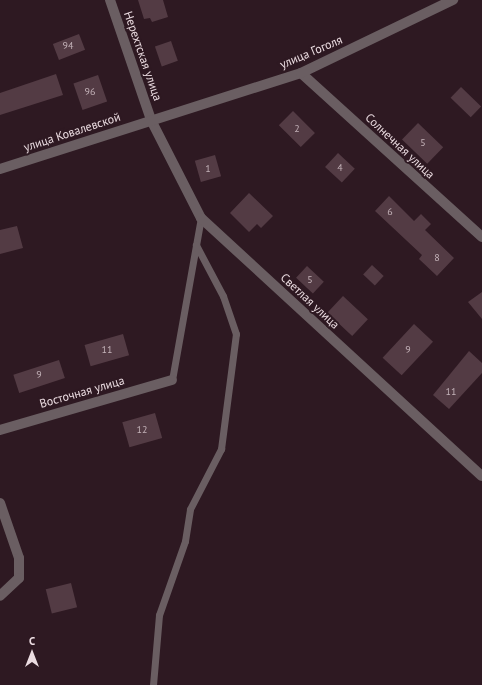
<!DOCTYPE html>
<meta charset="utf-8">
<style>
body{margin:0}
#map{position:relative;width:482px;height:685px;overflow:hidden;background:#2e1922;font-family:"PT Sans",sans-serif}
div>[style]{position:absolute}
.building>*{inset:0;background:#533b44;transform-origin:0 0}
.service>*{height:7px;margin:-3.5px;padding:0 3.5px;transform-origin:3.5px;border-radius:3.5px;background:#6a5e62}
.minor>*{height:10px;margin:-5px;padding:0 5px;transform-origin:5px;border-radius:5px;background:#6a5e62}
span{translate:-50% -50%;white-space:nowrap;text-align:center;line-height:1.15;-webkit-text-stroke:4px #2e1922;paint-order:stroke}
.number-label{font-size:10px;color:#c5b4ba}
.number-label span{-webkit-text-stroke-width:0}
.street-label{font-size:12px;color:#ebdce1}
.north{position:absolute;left:12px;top:633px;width:40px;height:40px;-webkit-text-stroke:3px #2e1922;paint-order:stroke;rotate:0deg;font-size:11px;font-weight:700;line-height:16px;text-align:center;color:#ebdce1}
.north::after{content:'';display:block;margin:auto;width:14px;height:18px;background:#ebdce1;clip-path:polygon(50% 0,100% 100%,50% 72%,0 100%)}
</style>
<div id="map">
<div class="building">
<div style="clip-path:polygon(138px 0,163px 0,168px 17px,152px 22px,150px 18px,144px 19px)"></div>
<div style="left:79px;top:34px;width:17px;height:28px;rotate:69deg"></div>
<div style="left:171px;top:41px;width:21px;height:17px;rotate:71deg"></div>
<div style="clip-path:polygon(56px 74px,63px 95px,0 115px,0 93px)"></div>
<div style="left:98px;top:75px;width:28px;height:26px;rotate:71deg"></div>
<div style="left:461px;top:87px;width:28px;height:15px;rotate:44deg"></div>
<div style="left:293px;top:111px;width:31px;height:20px;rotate:45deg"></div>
<div style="left:418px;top:123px;width:35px;height:23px;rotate:44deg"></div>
<div style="left:338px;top:153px;width:23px;height:19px;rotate:43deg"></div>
<div style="left:215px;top:155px;width:22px;height:21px;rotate:74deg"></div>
<div style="clip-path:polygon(249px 193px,273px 216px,261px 228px,257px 224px,249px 232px,230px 213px)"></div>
<div style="clip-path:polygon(389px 196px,414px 221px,421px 214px,431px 224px,425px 230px,454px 258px,437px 276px,419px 259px,422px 255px,375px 211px)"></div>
<div style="clip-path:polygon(17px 226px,23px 248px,0 254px,0 230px)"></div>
<div style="left:372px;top:265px;width:16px;height:13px;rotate:43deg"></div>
<div style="left:307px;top:266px;width:23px;height:16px;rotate:43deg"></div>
<div style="clip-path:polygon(482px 292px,482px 319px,468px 302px)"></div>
<div style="left:343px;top:296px;width:34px;height:23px;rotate:43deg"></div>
<div style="left:414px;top:324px;width:26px;height:46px;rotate:43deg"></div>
<div style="left:123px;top:334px;width:22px;height:40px;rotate:74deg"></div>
<div style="clip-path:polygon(469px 351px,482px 363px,482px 373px,449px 409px,433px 395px)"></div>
<div style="left:59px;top:360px;width:19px;height:48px;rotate:72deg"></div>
<div style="left:155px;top:413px;width:26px;height:34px;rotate:74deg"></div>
<div style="left:71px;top:583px;width:25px;height:26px;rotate:76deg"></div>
</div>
<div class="service">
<div style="left:172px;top:380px;width:165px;rotate:-79.9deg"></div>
<div style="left:153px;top:685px;width:70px;rotate:-85.1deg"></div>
<div style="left:159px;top:615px;width:78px;rotate:-70.6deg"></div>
<div style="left:185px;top:541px;width:32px;rotate:-81deg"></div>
<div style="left:190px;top:509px;width:68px;rotate:-62.7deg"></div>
<div style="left:221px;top:449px;width:116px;rotate:-82.6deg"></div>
<div style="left:236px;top:334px;width:40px;rotate:-108.9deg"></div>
<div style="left:223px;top:296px;width:58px;rotate:-117.9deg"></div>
</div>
<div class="minor">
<div style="left:110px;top:0;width:127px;rotate:71.1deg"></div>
<div style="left:151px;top:120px;width:110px;rotate:63deg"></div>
<div style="left:201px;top:218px;width:381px;rotate:42.6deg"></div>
<div style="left:301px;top:73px;width:244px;rotate:42.2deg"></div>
<div style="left:0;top:169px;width:316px;rotate:-17.7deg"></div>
<div style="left:301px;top:73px;width:169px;rotate:-25.7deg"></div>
<div style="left:0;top:430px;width:179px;rotate:-16.2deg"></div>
<div style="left:0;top:503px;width:58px;rotate:70.9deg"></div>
<div style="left:19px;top:558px;width:20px;rotate:90deg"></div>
<div style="left:19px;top:578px;width:26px;rotate:137deg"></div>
</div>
<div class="number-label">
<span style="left:68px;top:46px">94</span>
<span style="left:90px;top:92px">96</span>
<span style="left:297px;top:129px">2</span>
<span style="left:423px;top:143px">5</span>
<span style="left:340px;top:168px">4</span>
<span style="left:208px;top:169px">1</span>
<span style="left:390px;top:212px">6</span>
<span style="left:437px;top:258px">8</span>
<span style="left:310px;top:280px">5</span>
<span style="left:107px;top:350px">11</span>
<span style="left:408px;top:350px">9</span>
<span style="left:39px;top:375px">9</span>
<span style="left:451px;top:392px">11</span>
<span style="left:142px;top:430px">12</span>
</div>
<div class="street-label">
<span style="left:311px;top:52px;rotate:-23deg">улица Гоголя</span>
<span style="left:143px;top:56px;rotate:71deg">Нерехтская улица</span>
<span style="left:72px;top:132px;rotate:-18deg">улица Ковалевской</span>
<span style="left:400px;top:146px;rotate:43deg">Солнечная улица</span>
<span style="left:310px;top:301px;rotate:43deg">Светлая улица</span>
<span style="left:82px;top:392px;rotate:-16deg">Восточная улица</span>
</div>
<div class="north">С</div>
</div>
